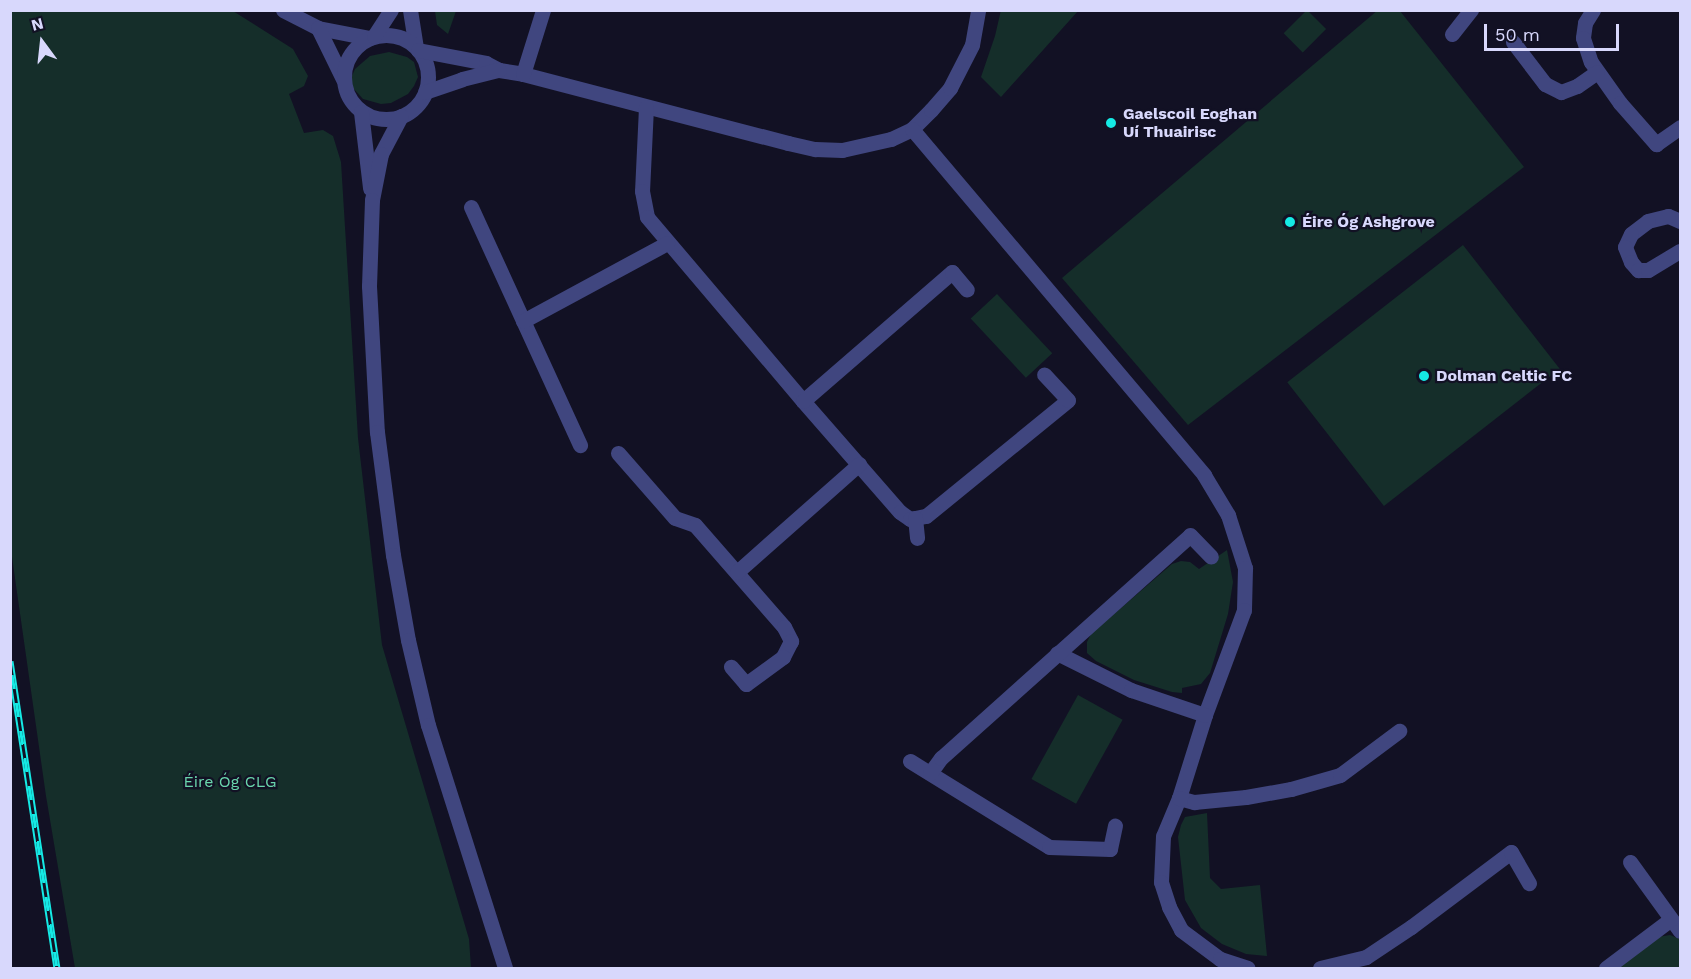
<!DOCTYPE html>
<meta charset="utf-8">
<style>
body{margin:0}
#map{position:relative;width:1691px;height:979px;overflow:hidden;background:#121124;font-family:"Work Sans",sans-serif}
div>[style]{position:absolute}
.green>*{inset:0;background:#152e2a;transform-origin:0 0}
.minor>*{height:15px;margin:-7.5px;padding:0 7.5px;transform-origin:7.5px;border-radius:7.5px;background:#40467f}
.minor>.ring{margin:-7.5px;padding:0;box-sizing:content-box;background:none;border:15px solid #40467f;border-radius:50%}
.rail>*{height:7px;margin-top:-3.5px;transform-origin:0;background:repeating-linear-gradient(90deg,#121124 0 14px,#15eae5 0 28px);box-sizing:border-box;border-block:2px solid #15eae5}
.dots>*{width:16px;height:16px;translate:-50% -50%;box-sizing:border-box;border:3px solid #121124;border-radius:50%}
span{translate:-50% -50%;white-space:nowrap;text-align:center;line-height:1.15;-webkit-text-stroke:4.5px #121124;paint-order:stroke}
.poi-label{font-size:16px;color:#d8d8fc;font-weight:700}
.left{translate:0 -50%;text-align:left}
.park-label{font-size:16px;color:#6ad6ad}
.frame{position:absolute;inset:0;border:12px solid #d8d8fc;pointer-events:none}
.north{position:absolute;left:12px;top:12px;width:60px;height:60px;-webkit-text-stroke:4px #121124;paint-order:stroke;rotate:345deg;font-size:16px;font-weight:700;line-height:24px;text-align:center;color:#d8d8fc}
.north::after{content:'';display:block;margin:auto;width:21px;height:27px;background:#d8d8fc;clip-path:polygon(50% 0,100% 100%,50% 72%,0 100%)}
.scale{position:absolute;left:1484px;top:24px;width:135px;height:27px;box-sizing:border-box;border:3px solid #d8d8fc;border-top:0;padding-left:8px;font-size:18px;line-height:21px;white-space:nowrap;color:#d8d8fc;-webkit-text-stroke:4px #121124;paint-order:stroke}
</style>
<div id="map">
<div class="green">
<div style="clip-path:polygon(1001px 10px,1078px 11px,1001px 97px,981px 77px,995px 36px)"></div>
<div style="left:1307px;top:10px;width:27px;height:33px;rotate:45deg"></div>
<div style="clip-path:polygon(1378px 10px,1400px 11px,1524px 167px,1188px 425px,1062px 278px)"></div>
<div style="clip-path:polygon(10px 11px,233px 11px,293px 49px,308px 76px,304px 86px,289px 94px,304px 133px,323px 130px,333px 136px,341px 162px,358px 438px,382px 645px,469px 939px,471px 968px,75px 968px,46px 796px,10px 543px)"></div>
<div style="clip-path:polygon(435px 11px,456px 11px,448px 34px,437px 25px)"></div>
<div style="clip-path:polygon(389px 52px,407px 57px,414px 62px,418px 77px,414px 86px,408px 94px,391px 103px,381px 104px,363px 99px,352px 87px,351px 78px,355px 69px,370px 56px)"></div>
<div style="left:1463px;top:245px;width:157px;height:223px;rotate:52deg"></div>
<div style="left:997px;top:294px;width:81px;height:36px;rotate:47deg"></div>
<div style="clip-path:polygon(1227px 550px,1233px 582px,1228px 614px,1210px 673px,1201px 684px,1182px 688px,1182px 693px,1172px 692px,1134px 680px,1096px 661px,1087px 653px,1087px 642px,1091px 634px,1172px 564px,1181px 561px,1190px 562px,1199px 569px)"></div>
<div style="left:1078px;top:695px;width:51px;height:96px;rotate:29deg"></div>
<div style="clip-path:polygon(1207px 813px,1210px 878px,1221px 889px,1260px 885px,1267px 956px,1246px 954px,1222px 944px,1201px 928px,1185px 900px,1178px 837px,1181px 825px,1185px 817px)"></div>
<div style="clip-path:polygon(1670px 935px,1680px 939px,1680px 968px,1616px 968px,1658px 937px)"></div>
</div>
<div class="minor">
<div style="left:283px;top:10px;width:39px;rotate:27deg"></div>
<div style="left:318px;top:28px;width:53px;rotate:10.9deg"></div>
<div style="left:410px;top:10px;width:37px;rotate:81deg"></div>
<div style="left:1593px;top:10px;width:15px;rotate:122deg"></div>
<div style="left:1585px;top:23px;width:15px;rotate:98deg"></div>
<div style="left:1583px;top:38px;width:25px;rotate:72deg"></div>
<div style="left:1591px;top:62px;width:50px;rotate:54.7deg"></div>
<div style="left:1620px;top:103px;width:55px;rotate:48.7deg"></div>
<div style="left:1656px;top:144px;width:29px;rotate:-35deg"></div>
<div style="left:318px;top:28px;width:57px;rotate:63.9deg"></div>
<div style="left:1452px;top:34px;width:31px;rotate:-52deg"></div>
<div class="ring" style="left:344px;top:35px;width:69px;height:69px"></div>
<div style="left:374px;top:36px;width:31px;rotate:-57deg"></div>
<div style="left:1513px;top:42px;width:53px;rotate:52.7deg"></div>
<div style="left:1545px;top:84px;width:18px;rotate:27deg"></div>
<div style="left:1561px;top:92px;width:17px;rotate:-21deg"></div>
<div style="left:1577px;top:86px;width:24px;rotate:-35deg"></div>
<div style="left:418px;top:50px;width:69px;rotate:10.8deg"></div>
<div style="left:486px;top:63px;width:15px;rotate:28deg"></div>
<div style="left:499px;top:70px;width:24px;rotate:9deg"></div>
<div style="left:523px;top:74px;width:274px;rotate:14.6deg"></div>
<div style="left:788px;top:143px;width:28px;rotate:13deg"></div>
<div style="left:815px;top:149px;width:27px;rotate:2deg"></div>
<div style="left:842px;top:150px;width:50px;rotate:-12.7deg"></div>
<div style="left:891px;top:139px;width:23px;rotate:-25deg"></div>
<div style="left:912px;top:129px;width:27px;rotate:-45deg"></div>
<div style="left:931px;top:110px;width:29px;rotate:-49deg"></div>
<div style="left:950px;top:88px;width:48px;rotate:-62.9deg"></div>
<div style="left:972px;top:45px;width:36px;rotate:-80deg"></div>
<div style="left:523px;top:74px;width:67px;rotate:-72.6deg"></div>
<div style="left:425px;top:92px;width:39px;rotate:-19deg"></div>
<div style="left:462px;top:79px;width:38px;rotate:-14deg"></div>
<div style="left:646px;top:107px;width:84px;rotate:92.7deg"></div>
<div style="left:642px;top:191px;width:26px;rotate:79deg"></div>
<div style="left:647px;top:217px;width:241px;rotate:49.7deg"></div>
<div style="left:803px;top:401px;width:147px;rotate:48.9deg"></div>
<div style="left:900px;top:512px;width:12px;rotate:35deg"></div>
<div style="left:910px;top:519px;width:16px;rotate:-11deg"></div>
<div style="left:926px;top:516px;width:183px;rotate:-39.2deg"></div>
<div style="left:1068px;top:400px;width:35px;rotate:-133deg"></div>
<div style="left:361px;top:112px;width:77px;rotate:83.2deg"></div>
<div style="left:401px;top:116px;width:43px;rotate:117.8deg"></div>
<div style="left:381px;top:154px;width:47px;rotate:101.1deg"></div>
<div style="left:372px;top:200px;width:86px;rotate:92deg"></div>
<div style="left:369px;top:286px;width:146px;rotate:86.9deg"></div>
<div style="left:377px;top:432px;width:124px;rotate:82.6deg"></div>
<div style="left:393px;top:555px;width:86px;rotate:80deg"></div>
<div style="left:408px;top:640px;width:87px;rotate:76.8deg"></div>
<div style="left:428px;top:725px;width:255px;rotate:72.4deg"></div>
<div style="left:912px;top:129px;width:453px;rotate:49.8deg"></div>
<div style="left:1204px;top:475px;width:47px;rotate:59deg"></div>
<div style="left:1228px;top:515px;width:56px;rotate:72.2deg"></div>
<div style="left:1245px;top:568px;width:42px;rotate:91.4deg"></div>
<div style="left:1244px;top:610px;width:112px;rotate:110.4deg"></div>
<div style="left:1205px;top:715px;width:87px;rotate:107.4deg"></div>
<div style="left:1179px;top:798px;width:41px;rotate:112.8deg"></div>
<div style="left:1163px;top:836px;width:46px;rotate:92.5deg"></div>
<div style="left:1161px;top:882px;width:26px;rotate:72deg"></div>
<div style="left:1169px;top:907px;width:26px;rotate:62deg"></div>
<div style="left:1181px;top:930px;width:49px;rotate:36.6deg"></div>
<div style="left:1220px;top:959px;width:29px;rotate:18deg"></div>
<div style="left:471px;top:207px;width:262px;rotate:65.4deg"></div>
<div style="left:1680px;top:221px;width:13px;rotate:-157deg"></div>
<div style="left:1668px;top:216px;width:21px;rotate:166deg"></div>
<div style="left:1648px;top:221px;width:21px;rotate:143deg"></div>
<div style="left:1631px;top:234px;width:14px;rotate:115deg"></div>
<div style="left:1625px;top:247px;width:16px;rotate:68deg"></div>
<div style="left:1631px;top:262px;width:11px;rotate:49deg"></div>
<div style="left:1638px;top:270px;width:10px"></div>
<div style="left:1648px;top:270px;width:37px;rotate:-31deg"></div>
<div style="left:523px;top:321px;width:164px;rotate:-28.4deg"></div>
<div style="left:803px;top:401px;width:197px;rotate:-40.9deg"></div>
<div style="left:952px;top:272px;width:23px;rotate:50deg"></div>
<div style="left:618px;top:453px;width:86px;rotate:48.8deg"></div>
<div style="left:675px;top:518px;width:21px;rotate:19deg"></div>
<div style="left:695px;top:525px;width:135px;rotate:48.9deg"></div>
<div style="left:784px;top:627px;width:16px;rotate:63deg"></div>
<div style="left:791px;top:641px;width:18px;rotate:117deg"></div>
<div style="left:783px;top:657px;width:46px;rotate:143.9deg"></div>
<div style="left:746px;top:684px;width:23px;rotate:-131deg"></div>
<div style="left:915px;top:518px;width:20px;rotate:84deg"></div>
<div style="left:737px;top:572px;width:163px;rotate:-41.5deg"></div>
<div style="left:1057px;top:653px;width:83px;rotate:26.6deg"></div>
<div style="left:1131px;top:690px;width:78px;rotate:18.7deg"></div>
<div style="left:910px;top:761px;width:163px;rotate:31.7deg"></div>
<div style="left:1049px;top:847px;width:61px;rotate:1.9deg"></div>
<div style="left:1110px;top:849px;width:24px;rotate:-78deg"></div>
<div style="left:930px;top:773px;width:19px;rotate:-54deg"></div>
<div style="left:941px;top:758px;width:334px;rotate:-41.8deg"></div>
<div style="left:1190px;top:535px;width:30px;rotate:46deg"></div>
<div style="left:1179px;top:798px;width:16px;rotate:15deg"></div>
<div style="left:1194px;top:802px;width:52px;rotate:-5.5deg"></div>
<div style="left:1246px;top:797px;width:46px;rotate:-10.1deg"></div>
<div style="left:1291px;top:789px;width:51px;rotate:-15.9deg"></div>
<div style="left:1340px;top:775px;width:74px;rotate:-36.7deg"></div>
<div style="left:1630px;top:862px;width:85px;rotate:54.1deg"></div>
<div style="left:1320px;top:968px;width:47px;rotate:-13.4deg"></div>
<div style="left:1366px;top:957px;width:54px;rotate:-33.7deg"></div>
<div style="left:1411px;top:927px;width:125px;rotate:-36.9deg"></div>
<div style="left:1511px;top:852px;width:36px;rotate:60deg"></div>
<div style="left:1606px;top:968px;width:81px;rotate:-37deg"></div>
</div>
<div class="rail">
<div style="left:10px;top:661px;width:311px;rotate:81.3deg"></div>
</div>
<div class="dots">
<div style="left:1111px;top:123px;background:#15eae5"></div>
<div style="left:1290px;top:222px;background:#15eae5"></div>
<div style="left:1424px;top:376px;background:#15eae5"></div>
</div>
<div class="poi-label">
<span class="left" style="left:1123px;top:123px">Gaelscoil Eoghan<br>Uí Thuairisc</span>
<span class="left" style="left:1302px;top:222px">Éire Óg Ashgrove</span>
<span class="left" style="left:1436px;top:376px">Dolman Celtic FC</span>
</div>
<div class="park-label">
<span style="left:230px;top:782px">Éire Óg CLG</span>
</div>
<div class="frame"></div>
<div class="north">N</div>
<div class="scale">50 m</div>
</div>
